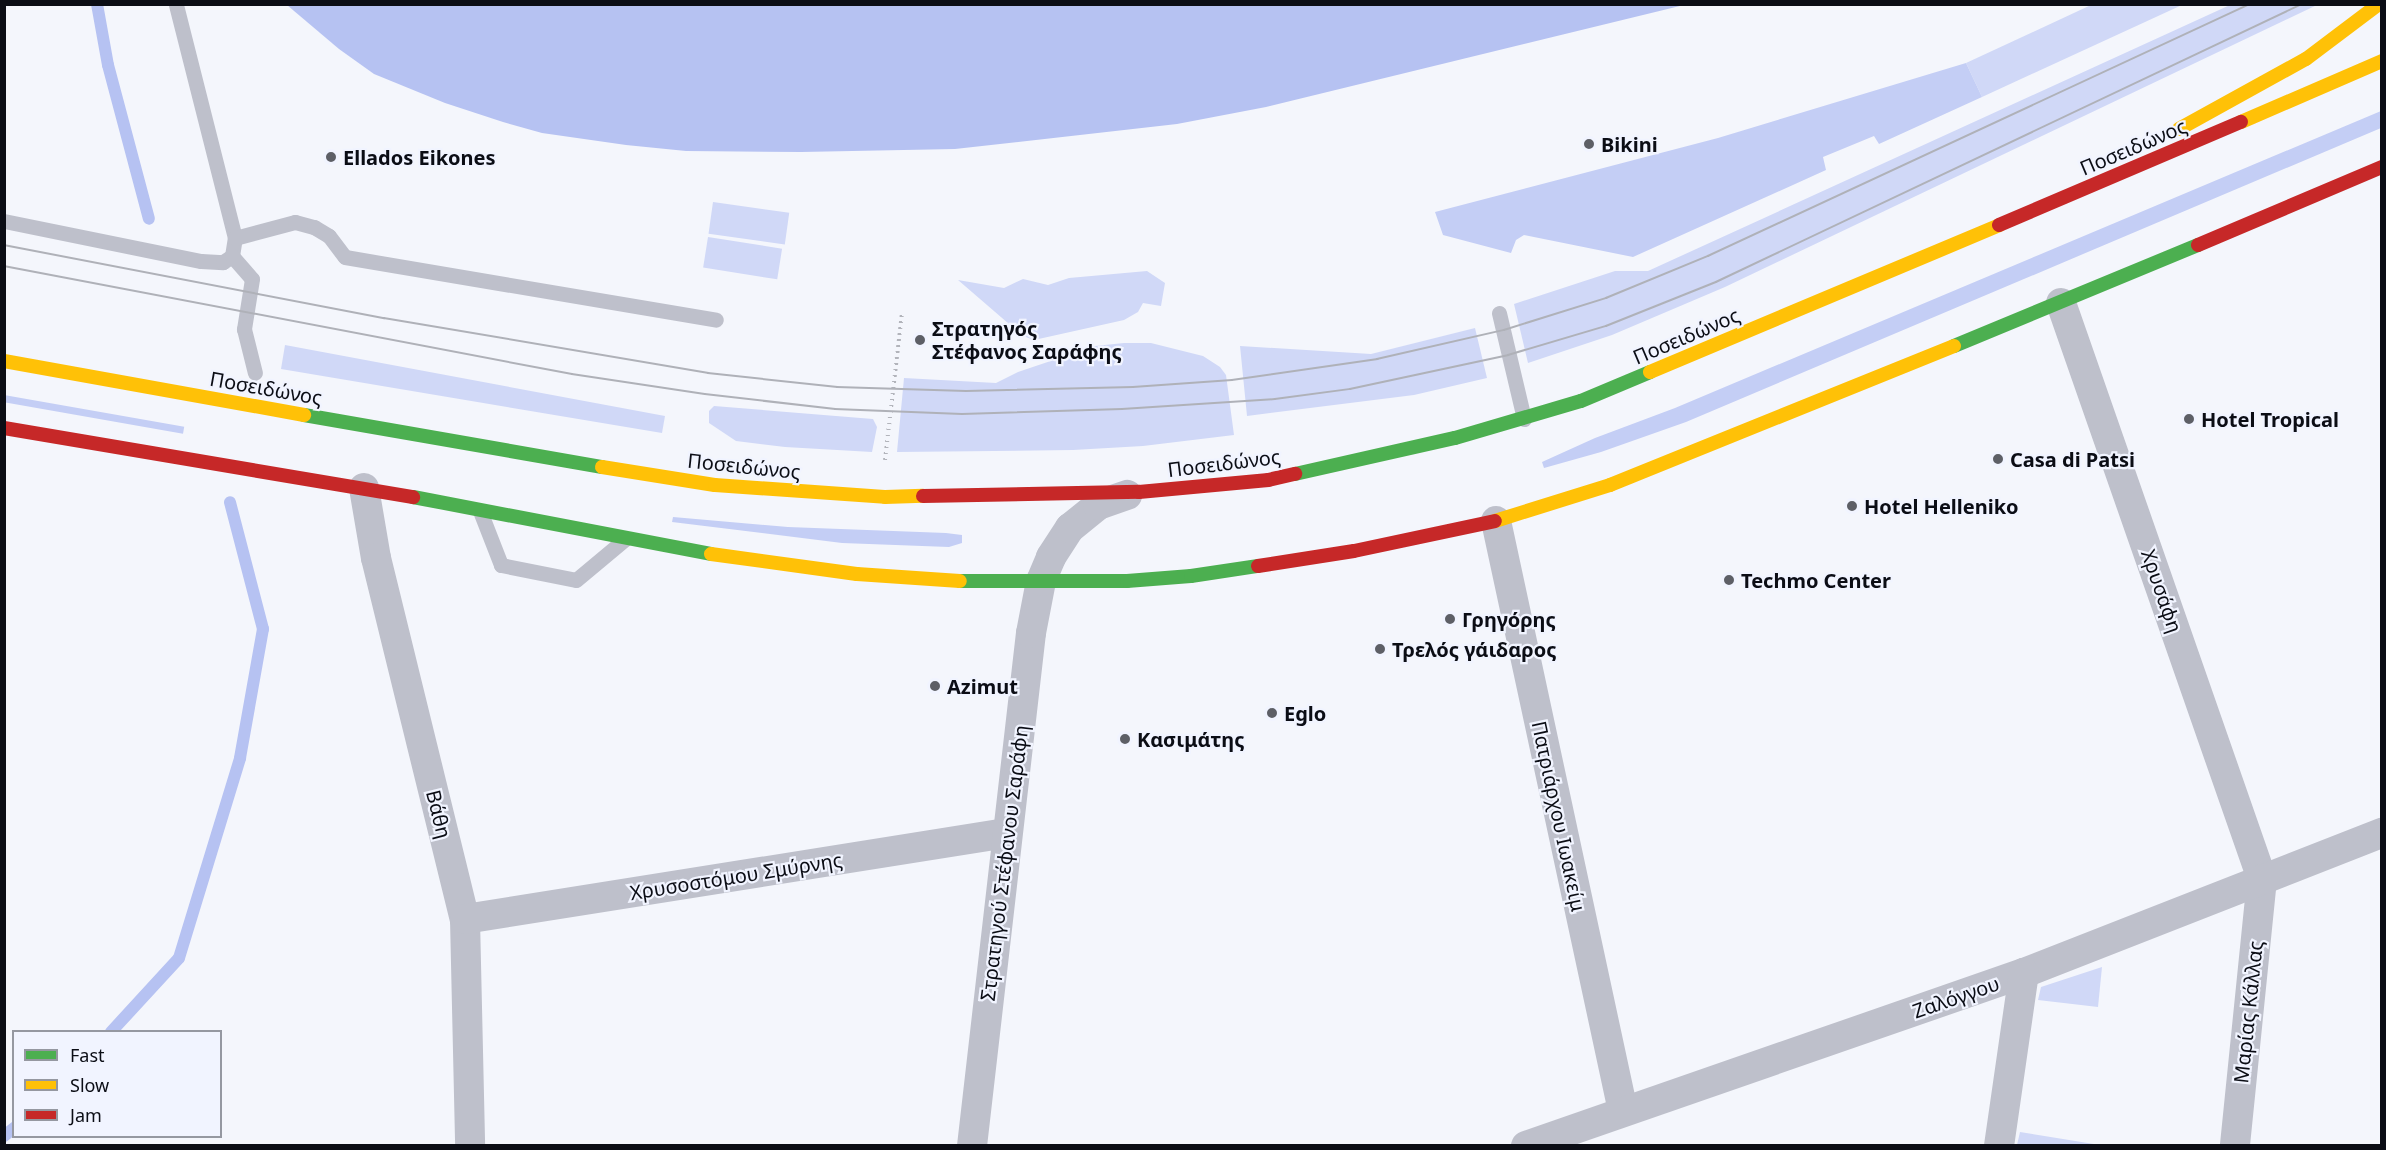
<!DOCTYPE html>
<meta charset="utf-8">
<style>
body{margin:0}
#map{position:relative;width:2386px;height:1150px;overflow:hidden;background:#f4f6fc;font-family:"Noto Sans",sans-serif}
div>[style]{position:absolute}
.green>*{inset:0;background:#d0d8f7;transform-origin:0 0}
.forest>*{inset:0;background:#c4cef5;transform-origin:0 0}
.water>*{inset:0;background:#b6c2f2}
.stream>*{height:12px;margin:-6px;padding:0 6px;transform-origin:6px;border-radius:6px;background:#b6c2f2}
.path>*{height:4px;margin-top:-2px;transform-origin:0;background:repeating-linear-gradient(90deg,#b2b4bb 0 1.5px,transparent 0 6px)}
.lane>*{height:15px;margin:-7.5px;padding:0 7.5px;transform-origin:7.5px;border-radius:7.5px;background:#bec0cb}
.street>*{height:30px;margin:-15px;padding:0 15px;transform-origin:15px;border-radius:15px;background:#bec0cb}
.fast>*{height:14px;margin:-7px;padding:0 7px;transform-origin:7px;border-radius:7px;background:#4caf50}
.slow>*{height:14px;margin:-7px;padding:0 7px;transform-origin:7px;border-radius:7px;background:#ffc107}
.jam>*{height:14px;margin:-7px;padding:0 7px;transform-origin:7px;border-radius:7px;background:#c62828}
.tram>*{height:1.5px;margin:-0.75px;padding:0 0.75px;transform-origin:0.75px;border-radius:0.75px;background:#afb1b8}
.dots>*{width:16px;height:16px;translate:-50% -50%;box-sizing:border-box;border:3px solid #f1f4ff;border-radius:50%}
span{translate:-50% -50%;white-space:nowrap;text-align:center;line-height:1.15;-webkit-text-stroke:4.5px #f1f4ff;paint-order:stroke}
.poi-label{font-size:20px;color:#0b0d15;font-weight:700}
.left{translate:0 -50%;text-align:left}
.street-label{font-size:20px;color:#0b0d15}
.frame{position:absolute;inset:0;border:6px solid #0b0d15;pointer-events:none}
.legend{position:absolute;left:12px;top:1030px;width:210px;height:108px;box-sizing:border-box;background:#f1f4ff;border:2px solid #9598a1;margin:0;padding:8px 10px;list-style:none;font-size:18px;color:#0b0d15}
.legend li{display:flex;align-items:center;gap:12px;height:30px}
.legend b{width:30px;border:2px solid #9598a1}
</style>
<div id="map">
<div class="green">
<div style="clip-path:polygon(2091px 5px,2182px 5px,1982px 97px,1966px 63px)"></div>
<div style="clip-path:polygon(2230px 5px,2317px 5px,1725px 287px,1612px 335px,1528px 363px,1514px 304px,1615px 271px,1648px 271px)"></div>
<div style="left:713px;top:202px;width:77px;height:32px;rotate:8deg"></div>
<div style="left:708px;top:237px;width:75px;height:31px;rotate:9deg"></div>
<div style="clip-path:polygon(1147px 271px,1165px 283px,1161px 306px,1143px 303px,1138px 312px,1124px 320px,1034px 340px,1023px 336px,958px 280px,1004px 288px,1023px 279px,1048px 285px,1069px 278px)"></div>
<div style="clip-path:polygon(1475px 328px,1487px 378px,1414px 395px,1247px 416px,1240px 346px,1371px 354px)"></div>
<div style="clip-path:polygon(1124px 343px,1151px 343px,1203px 356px,1220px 367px,1226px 375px,1234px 435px,1143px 446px,1073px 450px,897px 452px,904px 378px,996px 383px,1018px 372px,1095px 346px)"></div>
<div style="clip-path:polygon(285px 345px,665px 416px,662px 433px,281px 369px)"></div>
<div style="clip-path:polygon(714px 406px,873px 419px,877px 427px,872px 452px,785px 447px,736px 441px,709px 423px,709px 411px)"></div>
<div style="clip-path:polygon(2102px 967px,2098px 1007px,2038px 1000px,2041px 987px)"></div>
<div style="clip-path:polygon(2020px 1132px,2100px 1145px,2017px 1145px)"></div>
</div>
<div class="forest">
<div style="clip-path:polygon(1966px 63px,1982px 97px,1879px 144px,1874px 136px,1823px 157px,1826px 170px,1633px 257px,1524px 235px,1516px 240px,1511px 253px,1443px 235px,1435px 212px,1718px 138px)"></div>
<div style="clip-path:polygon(2381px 111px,2381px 128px,1686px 422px,1601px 452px,1544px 468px,1542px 462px,1595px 438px,1675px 408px)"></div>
<div style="left:4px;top:395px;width:183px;height:7px;rotate:10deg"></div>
<div style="clip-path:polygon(673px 517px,788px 527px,946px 533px,962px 535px,962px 543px,949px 547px,842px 543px,672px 522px)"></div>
</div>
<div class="water">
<div style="clip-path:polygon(287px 5px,1684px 5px,1266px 107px,1177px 124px,955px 149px,801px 152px,686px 151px,626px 145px,542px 133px,503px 122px,445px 103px,374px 74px,339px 49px)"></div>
</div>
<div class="stream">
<div style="left:97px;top:4px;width:62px;rotate:79.8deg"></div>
<div style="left:108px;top:65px;width:159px;rotate:75.1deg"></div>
<div style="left:111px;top:1032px;width:100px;rotate:-47.4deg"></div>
<div style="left:179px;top:958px;width:209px;rotate:-73deg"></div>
<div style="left:240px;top:758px;width:131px;rotate:-79.9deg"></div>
<div style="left:263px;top:629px;width:131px;rotate:-104.6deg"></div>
<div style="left:4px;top:1136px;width:13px;rotate:-39deg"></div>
</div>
<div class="path">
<div style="left:885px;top:460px;width:149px;rotate:-83.4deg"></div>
</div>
<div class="lane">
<div style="left:4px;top:221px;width:201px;rotate:11.5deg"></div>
<div style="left:201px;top:261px;width:22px;rotate:3deg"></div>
<div style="left:223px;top:262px;width:11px;rotate:-34deg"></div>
<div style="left:232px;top:256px;width:18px;rotate:-81deg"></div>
<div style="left:235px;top:238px;width:241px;rotate:-104.2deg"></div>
<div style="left:235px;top:238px;width:62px;rotate:-14.9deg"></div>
<div style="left:295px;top:222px;width:20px;rotate:15deg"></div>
<div style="left:314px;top:227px;width:17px;rotate:31deg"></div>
<div style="left:329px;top:236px;width:26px;rotate:53deg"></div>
<div style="left:345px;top:257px;width:376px;rotate:9.6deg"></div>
<div style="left:232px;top:256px;width:30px;rotate:49deg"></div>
<div style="left:252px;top:279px;width:51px;rotate:99.1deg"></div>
<div style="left:244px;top:329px;width:45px;rotate:76deg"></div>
<div style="left:1499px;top:313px;width:109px;rotate:76.7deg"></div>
<div style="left:480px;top:511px;width:58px;rotate:68.7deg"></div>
<div style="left:501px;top:565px;width:76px;rotate:11.3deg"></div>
<div style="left:576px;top:580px;width:64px;rotate:-39.9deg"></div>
</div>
<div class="street">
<div style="left:2061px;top:303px;width:610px;rotate:70.76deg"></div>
<div style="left:2262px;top:879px;width:268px;rotate:95.8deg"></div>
<div style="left:364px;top:488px;width:71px;rotate:80.3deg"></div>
<div style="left:376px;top:558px;width:372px;rotate:76.2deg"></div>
<div style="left:465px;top:919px;width:227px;rotate:88.7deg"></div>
<div style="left:1496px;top:521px;width:604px;rotate:77.85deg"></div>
<div style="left:465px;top:919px;width:549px;rotate:-9.02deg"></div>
<div style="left:972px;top:1146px;width:516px;rotate:-83.44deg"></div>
<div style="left:1031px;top:633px;width:53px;rotate:-79.1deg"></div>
<div style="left:1041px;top:581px;width:26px;rotate:-67deg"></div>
<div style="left:1051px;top:557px;width:35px;rotate:-57deg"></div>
<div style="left:1070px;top:528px;width:36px;rotate:-39deg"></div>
<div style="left:1098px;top:505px;width:31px;rotate:-19deg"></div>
<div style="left:1526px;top:1146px;width:527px;rotate:-19.16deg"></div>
<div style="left:2024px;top:973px;width:384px;rotate:-21.4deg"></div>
<div style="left:1999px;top:1146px;width:175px;rotate:-81.8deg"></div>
</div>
<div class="fast">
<div style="left:1954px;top:346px;width:264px;rotate:-22.5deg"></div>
<div style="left:304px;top:415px;width:303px;rotate:9.9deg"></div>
<div style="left:1295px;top:474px;width:164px;rotate:-12.7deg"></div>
<div style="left:1455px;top:438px;width:131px;rotate:-16.4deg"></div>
<div style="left:1581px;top:401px;width:75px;rotate:-22.8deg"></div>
<div style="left:413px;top:497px;width:303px;rotate:10.8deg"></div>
<div style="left:960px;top:581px;width:167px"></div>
<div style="left:1127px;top:581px;width:64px;rotate:-4.5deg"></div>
<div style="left:1191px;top:576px;width:68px;rotate:-8.5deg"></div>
</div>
<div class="slow">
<div style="left:2241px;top:122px;width:154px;rotate:-23.4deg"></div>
<div style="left:2179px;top:129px;width:145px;rotate:-28.9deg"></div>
<div style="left:2306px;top:59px;width:91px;rotate:-37deg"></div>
<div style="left:4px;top:361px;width:305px;rotate:10.2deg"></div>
<div style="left:1650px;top:372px;width:379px;rotate:-22.8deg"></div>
<div style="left:602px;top:467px;width:114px;rotate:9.1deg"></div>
<div style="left:715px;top:485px;width:170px;rotate:4deg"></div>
<div style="left:885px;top:497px;width:38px;rotate:-2deg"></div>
<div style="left:1495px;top:521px;width:121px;rotate:-17.4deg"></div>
<div style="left:1610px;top:485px;width:371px;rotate:-22deg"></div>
<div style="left:711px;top:554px;width:147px;rotate:7.8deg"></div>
<div style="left:857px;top:574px;width:103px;rotate:3.9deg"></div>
</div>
<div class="jam">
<div style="left:1999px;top:225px;width:263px;rotate:-23.1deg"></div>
<div style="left:2198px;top:245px;width:200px;rotate:-23deg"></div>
<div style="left:4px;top:428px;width:415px;rotate:9.6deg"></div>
<div style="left:923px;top:496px;width:216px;rotate:-1.1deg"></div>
<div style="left:1139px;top:492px;width:130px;rotate:-5.3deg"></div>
<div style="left:1268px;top:480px;width:28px;rotate:-13deg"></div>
<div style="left:1258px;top:566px;width:97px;rotate:-8.9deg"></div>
<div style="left:1354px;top:551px;width:144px;rotate:-12deg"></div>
</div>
<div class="tram">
<div style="left:4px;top:245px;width:387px;rotate:10.9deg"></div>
<div style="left:384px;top:318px;width:329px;rotate:9.6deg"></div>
<div style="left:708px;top:373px;width:130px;rotate:6.2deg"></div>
<div style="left:837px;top:387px;width:129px;rotate:1.8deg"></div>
<div style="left:966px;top:391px;width:167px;rotate:-1.4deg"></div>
<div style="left:1133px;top:387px;width:99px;rotate:-4deg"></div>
<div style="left:1232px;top:380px;width:147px;rotate:-8.2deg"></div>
<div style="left:1377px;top:359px;width:130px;rotate:-12.9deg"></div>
<div style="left:1504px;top:330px;width:107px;rotate:-17.4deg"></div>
<div style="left:1606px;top:298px;width:110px;rotate:-22.4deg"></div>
<div style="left:1708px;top:256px;width:598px;rotate:-24.94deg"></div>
<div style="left:4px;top:266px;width:578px;rotate:10.77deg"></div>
<div style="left:572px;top:374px;width:134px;rotate:8.6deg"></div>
<div style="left:705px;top:394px;width:131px;rotate:6.6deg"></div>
<div style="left:835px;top:409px;width:127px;rotate:2.3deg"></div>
<div style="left:962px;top:414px;width:160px;rotate:-1.8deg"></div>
<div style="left:1122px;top:409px;width:153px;rotate:-3.7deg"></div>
<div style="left:1275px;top:399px;width:76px;rotate:-7.6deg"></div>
<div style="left:1350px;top:389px;width:162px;rotate:-12.1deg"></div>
<div style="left:1508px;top:355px;width:102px;rotate:-16.5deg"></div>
<div style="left:1606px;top:326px;width:118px;rotate:-21.8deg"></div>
<div style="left:1716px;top:282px;width:649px;rotate:-25.38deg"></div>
</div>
<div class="dots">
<div style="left:1589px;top:144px;background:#5d5f66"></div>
<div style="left:331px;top:157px;background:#5d5f66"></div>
<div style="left:920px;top:340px;background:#5d5f66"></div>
<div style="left:2189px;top:419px;background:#5d5f66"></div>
<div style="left:1998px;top:459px;background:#5d5f66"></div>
<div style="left:1852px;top:506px;background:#5d5f66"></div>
<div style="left:1729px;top:580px;background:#5d5f66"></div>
<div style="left:1450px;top:619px;background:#5d5f66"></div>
<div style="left:1380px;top:649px;background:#5d5f66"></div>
<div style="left:935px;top:686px;background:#5d5f66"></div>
<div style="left:1272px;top:713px;background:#5d5f66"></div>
<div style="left:1125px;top:739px;background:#5d5f66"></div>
</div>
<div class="poi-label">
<span class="left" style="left:1601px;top:144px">Bikini</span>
<span class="left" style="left:343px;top:157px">Ellados Eikones</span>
<span class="left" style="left:932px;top:340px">Στρατηγός<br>Στέφανος Σαράφης</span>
<span class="left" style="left:2201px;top:419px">Hotel Tropical</span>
<span class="left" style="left:2010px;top:459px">Casa di Patsi</span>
<span class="left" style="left:1864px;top:506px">Hotel Helleniko</span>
<span class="left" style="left:1741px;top:580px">Techmo Center</span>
<span class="left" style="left:1462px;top:619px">Γρηγόρης</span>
<span class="left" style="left:1392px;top:649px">Τρελός γάιδαρος</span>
<span class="left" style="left:947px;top:686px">Azimut</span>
<span class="left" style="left:1284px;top:713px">Eglo</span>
<span class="left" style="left:1137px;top:739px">Κασιμάτης</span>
</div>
<div class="street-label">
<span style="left:2133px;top:147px;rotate:-23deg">Ποσειδώνος</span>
<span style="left:1686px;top:336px;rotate:-23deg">Ποσειδώνος</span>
<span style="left:266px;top:388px;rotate:10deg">Ποσειδώνος</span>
<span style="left:1224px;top:463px;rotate:-7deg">Ποσειδώνος</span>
<span style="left:744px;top:466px;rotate:6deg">Ποσειδώνος</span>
<span style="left:2162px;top:591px;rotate:71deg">Χρυσάφη</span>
<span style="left:439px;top:814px;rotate:76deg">Βάθη</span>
<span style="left:1559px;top:816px;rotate:78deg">Πατριάρχου Ιωακείμ</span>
<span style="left:1004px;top:863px;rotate:-83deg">Στρατηγού Στέφανου Σαράφη</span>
<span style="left:736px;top:876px;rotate:-9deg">Χρυσοστόμου Σμύρνης</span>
<span style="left:1956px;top:997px;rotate:-19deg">Ζαλόγγου</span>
<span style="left:2248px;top:1012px;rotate:-84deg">Μαρίας Κάλλας</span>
</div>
<div class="frame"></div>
<ul class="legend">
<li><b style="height:8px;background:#4caf50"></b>Fast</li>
<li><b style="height:8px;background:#ffc107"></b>Slow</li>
<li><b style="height:8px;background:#c62828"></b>Jam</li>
</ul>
</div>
